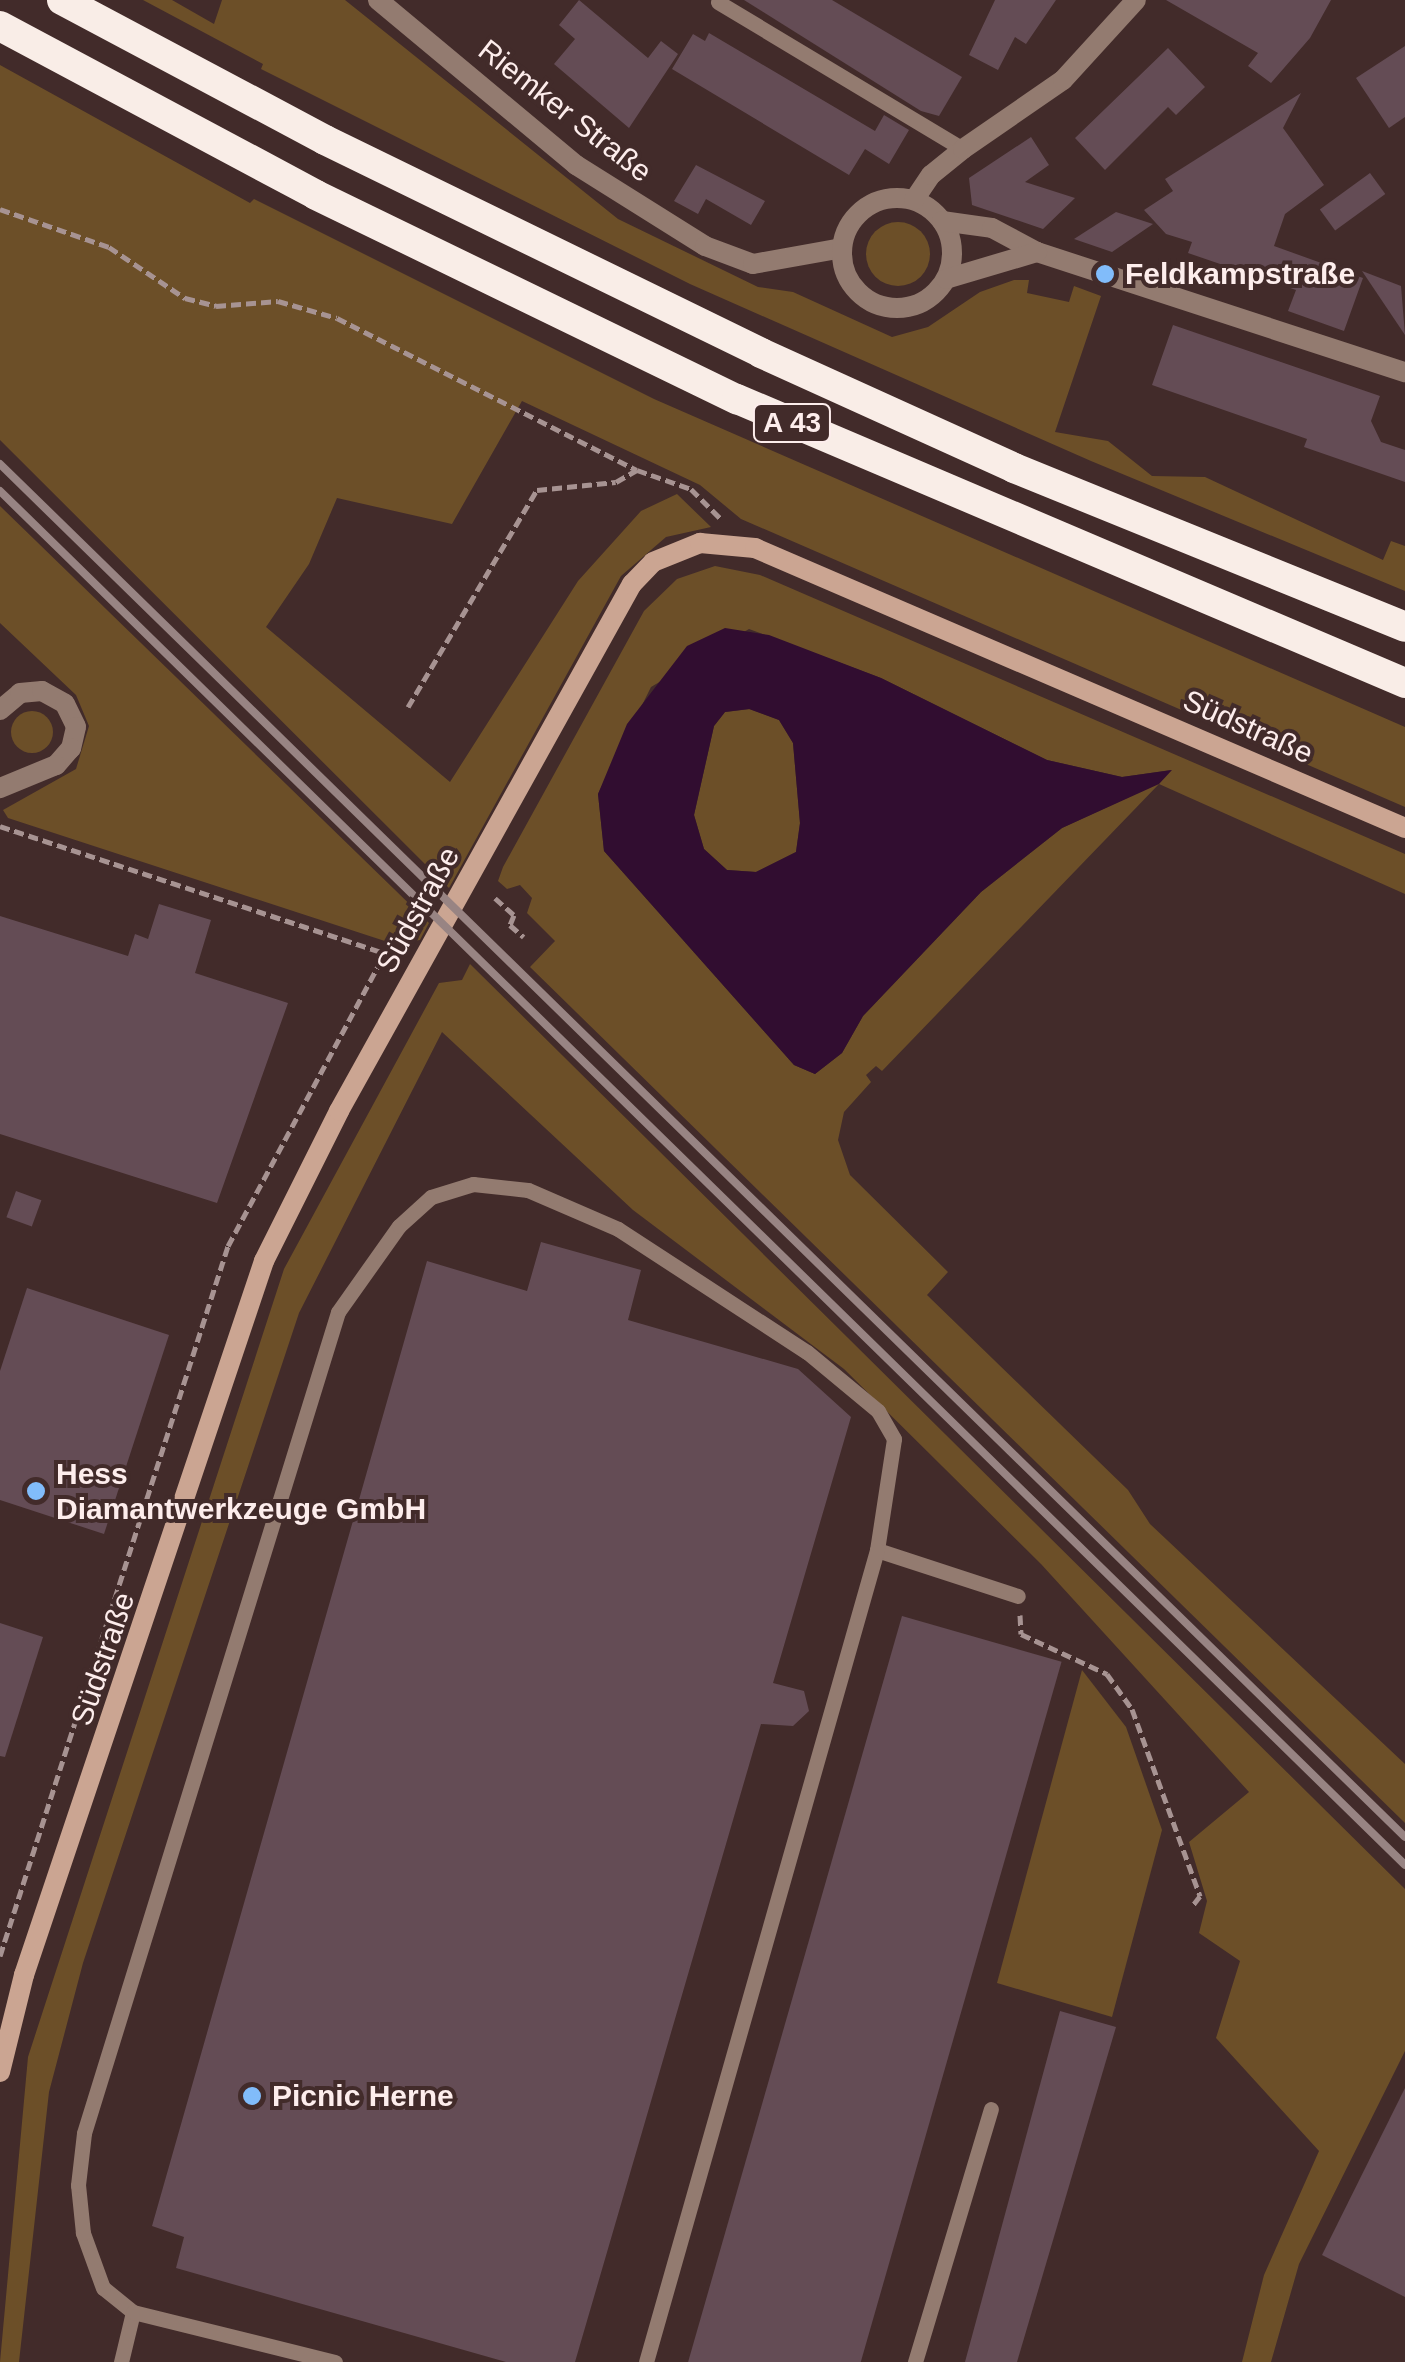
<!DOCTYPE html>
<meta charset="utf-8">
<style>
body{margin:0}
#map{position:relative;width:1405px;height:2362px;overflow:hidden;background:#422b2a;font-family:Arial,sans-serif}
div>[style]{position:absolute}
.green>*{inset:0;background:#6c4f28}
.round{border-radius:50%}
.water>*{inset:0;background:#310d30}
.building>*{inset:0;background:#644c55;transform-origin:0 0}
.path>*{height:5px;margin-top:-2.5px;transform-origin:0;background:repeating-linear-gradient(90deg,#a79392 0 10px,transparent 0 15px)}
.lane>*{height:15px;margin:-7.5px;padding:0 7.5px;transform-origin:7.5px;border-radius:7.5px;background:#937b70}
.street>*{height:20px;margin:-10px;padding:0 10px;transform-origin:10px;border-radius:10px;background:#937b70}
.street>.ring{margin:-10px;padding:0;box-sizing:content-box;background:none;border:20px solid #937b70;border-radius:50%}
.secondary>*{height:20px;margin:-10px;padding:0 10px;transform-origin:10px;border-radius:10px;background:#cba592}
.highway>*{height:30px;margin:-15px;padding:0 15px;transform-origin:15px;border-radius:15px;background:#f9ede7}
.rail>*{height:8px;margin:-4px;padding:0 4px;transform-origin:4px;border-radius:4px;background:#988483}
.dots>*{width:28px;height:28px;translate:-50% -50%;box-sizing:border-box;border:5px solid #422b2a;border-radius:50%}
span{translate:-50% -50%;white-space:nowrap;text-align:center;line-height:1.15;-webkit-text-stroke:8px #422b2a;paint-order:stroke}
.shield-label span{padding:2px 8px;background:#422b2a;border:2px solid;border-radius:8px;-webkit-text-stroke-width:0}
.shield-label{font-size:28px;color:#fdedec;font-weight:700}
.street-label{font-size:30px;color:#fdedec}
.poi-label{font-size:30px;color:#fdedec;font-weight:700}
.left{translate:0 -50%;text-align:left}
</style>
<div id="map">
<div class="green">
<div style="clip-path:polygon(143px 0,172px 0,214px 24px,222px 0,345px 0,618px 219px,758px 287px,793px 292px,892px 337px,928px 327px,980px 292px,1014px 280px,1029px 280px,1027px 293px,1069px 302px,1074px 286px,1101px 296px,1055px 432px,1108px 441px,1152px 476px,1205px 477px,1383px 560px,1391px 541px,1405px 546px,1405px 591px,1091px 461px,690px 284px,261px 69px,263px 64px)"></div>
<div style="clip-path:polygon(0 65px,250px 203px,254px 199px,654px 399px,1405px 727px,1405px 807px,741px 519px,700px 485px,522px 401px,452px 524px,337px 498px,309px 564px,266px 627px,450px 782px,578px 581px,641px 511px,677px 494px,711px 527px,666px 537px,621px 576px,449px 888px,0 440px)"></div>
<div class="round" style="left:866px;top:222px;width:64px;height:64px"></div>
<div style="clip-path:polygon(0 506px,429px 923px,420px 940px,394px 944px,8px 818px,3px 810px,76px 769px,89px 726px,76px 695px,0 623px)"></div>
<div style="clip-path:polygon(evenodd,715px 566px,760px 575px,1405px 854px,1405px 894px,1159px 784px,882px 1071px,876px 1066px,866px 1075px,871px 1082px,844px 1112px,838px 1140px,850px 1175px,948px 1272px,927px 1295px,1128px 1490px,1150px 1524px,1405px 1764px,1405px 1823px,530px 967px,555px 941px,527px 913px,532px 898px,520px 885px,507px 889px,498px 881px,503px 867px,644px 611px,677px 579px,715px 566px,749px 629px,881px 678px,1047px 760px,1122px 777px,1171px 770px,1159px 783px,1062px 828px,981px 892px,863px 1016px,842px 1053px,815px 1074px,794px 1065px,604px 851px,598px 794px,651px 687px,749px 629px)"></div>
<div style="clip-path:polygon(750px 709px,779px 720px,793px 743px,800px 823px,796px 852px,756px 872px,727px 870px,704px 849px,694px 815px,714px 726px,725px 712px)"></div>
<div class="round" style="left:11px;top:711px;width:42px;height:42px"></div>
<div style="clip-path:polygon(470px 964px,1405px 1889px,1405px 2051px,1299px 2264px,1271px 2362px,1242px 2362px,1264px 2275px,1319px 2151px,1216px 2038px,1240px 1961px,1199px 1933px,1207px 1901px,1189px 1842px,1249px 1792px,1041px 1564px,844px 1369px,633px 1210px,442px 1032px,299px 1313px,83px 1963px,49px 2092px,19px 2362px,0 2362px,28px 2057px,284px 1269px,439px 983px,462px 980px)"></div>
<div style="clip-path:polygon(1082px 1670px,1126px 1727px,1162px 1830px,1112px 2017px,997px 1983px)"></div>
</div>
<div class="water">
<div style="clip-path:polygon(evenodd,725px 628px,769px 635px,881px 678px,1047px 760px,1122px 777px,1172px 770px,1159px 784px,1062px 828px,981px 892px,863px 1016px,842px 1053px,815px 1074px,794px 1065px,604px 851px,598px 794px,627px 724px,687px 646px,725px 628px,749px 709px,779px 720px,793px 743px,800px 823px,796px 852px,756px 872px,727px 870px,704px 849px,694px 815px,714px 726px,725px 712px,749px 709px)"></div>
</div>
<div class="building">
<div style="clip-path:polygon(579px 0,648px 58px,661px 41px,678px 54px,629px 128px,554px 64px,575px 39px,559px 25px)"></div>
<div style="clip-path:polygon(744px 0,832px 0,962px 77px,939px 116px,921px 111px)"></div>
<div style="clip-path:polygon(995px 0,1056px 0,1026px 44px,1015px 37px,998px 70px,969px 55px)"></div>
<div style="clip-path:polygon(1166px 0,1331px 0,1310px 38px,1271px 83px,1248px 66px,1258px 53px)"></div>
<div style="clip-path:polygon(709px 33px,875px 131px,884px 115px,909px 130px,889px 164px,865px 149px,849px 175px,672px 69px,693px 34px,705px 41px)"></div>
<div style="clip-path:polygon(1405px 46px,1405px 117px,1389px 128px,1356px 78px)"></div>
<div style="clip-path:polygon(1168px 48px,1205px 87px,1176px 115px,1168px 107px,1105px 170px,1075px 138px)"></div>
<div style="clip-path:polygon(1301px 93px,1283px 128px,1324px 185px,1285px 214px,1274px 246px,1363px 278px,1344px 331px,1288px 311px,1296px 290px,1188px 253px,1192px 242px,1166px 234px,1144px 210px,1173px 191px,1165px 179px)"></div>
<div style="clip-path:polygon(1031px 137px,1049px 165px,1025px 182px,1075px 198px,1043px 229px,972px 205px,969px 178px)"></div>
<div style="clip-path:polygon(696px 165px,765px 201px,751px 225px,706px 199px,698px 214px,674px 201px)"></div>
<div style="left:1370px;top:173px;width:26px;height:62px;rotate:54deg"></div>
<div style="clip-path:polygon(1116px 212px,1153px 224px,1112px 252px,1074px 239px)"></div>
<div style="clip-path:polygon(1362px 271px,1401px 286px,1405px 335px)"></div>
<div style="clip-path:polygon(1173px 325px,1380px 396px,1371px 421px,1381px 442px,1405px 450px,1405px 482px,1304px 447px,1307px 439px,1152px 385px)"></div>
<div style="clip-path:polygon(159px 904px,211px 920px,195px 973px,288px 1003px,217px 1203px,0 1134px,0 916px,128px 956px,135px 934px,148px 939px)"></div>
<div style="left:16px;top:1191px;width:27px;height:28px;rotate:20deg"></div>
<div style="clip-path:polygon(541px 1242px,641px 1270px,628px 1320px,798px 1369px,851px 1417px,773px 1683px,804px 1691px,809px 1711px,793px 1726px,761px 1724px,575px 2362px,506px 2362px,176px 2268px,184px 2237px,152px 2226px,427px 1261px,527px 1291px)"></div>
<div style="clip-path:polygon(27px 1288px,169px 1335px,104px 1534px,0 1500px,0 1371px)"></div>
<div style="left:902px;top:1616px;width:166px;height:776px;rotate:16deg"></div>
<div style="clip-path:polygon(0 1623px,43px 1637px,5px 1757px,0 1756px)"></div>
<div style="clip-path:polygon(1060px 2011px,1116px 2027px,1017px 2362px,965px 2362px)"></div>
<div style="clip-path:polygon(1405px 2088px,1405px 2297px,1322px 2255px)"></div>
</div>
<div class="path">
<div style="left:0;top:209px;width:115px;rotate:19.2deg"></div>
<div style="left:109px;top:247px;width:92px;rotate:33.9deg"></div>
<div style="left:185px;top:298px;width:32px;rotate:14deg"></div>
<div style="left:216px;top:306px;width:62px;rotate:-4.6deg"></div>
<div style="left:278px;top:301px;width:61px;rotate:16.1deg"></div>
<div style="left:337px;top:318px;width:336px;rotate:26.9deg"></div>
<div style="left:408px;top:707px;width:252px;rotate:-59.3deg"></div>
<div style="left:537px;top:490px;width:79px;rotate:-5.8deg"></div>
<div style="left:616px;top:482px;width:24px;rotate:-30deg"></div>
<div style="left:637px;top:470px;width:57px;rotate:19.4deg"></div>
<div style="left:691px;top:489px;width:44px;rotate:45deg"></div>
<div style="left:0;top:826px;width:405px;rotate:18.3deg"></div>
<div style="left:385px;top:953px;width:17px;rotate:-3deg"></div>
<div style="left:495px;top:898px;width:25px;rotate:42deg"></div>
<div style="left:514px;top:915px;width:11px;rotate:112deg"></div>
<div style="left:510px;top:925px;width:18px;rotate:41deg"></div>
<div style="left:1020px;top:1615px;width:19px;rotate:87deg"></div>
<div style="left:1021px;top:1634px;width:95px;rotate:24.9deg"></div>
<div style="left:1107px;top:1674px;width:43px;rotate:54.5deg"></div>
<div style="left:1132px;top:1709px;width:199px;rotate:70deg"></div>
<div style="left:1200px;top:1896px;width:11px;rotate:128deg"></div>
<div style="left:0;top:1956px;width:746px;rotate:-72.2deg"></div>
<div style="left:228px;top:1246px;width:332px;rotate:-61.8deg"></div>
</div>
<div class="lane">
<div style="left:718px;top:2px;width:286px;rotate:31deg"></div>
<div style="left:877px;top:1550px;width:148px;rotate:18.1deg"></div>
<div style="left:133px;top:2312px;width:38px;rotate:-141deg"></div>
<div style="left:103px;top:2288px;width:59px;rotate:-110deg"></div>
<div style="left:83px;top:2233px;width:48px;rotate:-95.9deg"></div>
<div style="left:78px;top:2185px;width:52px;rotate:-83.4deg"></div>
<div style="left:84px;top:2133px;width:859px;rotate:-72.81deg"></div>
<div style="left:338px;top:1312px;width:105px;rotate:-54.7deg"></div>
<div style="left:399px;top:1226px;width:43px;rotate:-42.2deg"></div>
<div style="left:431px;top:1197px;width:44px;rotate:-17.2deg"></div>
<div style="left:473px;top:1184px;width:55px;rotate:6.2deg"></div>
<div style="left:528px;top:1190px;width:98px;rotate:23.4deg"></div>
<div style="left:618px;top:1229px;width:225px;rotate:33.1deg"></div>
<div style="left:807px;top:1352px;width:92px;rotate:39.7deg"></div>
<div style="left:878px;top:1411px;width:32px;rotate:60deg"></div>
<div style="left:894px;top:1439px;width:112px;rotate:98.7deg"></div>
<div style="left:877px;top:1550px;width:844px;rotate:105.88deg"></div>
<div style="left:121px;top:2362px;width:51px;rotate:-76.5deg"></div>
<div style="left:133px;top:2312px;width:208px;rotate:13.9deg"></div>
<div style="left:915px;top:2362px;width:264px;rotate:-73.3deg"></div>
</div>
<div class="street">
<div style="left:378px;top:0;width:258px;rotate:39.8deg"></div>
<div style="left:576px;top:165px;width:152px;rotate:32.1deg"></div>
<div style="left:705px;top:246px;width:51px;rotate:20.6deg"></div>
<div style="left:753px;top:264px;width:90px;rotate:-10.2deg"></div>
<div class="ring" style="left:842px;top:198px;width:90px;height:90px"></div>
<div style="left:914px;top:200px;width:30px;rotate:-56deg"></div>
<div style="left:931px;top:175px;width:41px;rotate:-39.1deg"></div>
<div style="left:963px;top:149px;width:121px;rotate:-34.6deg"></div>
<div style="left:1063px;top:80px;width:108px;rotate:-47.6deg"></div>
<div style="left:942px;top:221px;width:50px;rotate:8deg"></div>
<div style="left:992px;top:228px;width:51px;rotate:28.1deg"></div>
<div style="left:1037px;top:252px;width:387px;rotate:18.1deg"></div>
<div style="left:946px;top:279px;width:95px;rotate:-16.5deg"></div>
<div style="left:0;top:710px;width:26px;rotate:-40deg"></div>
<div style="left:20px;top:693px;width:22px;rotate:-5deg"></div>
<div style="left:42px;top:691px;width:26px;rotate:29deg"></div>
<div style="left:65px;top:704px;width:25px;rotate:64deg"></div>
<div style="left:76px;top:727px;width:22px;rotate:103deg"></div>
<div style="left:71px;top:748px;width:23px;rotate:131deg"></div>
<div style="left:56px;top:765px;width:61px;rotate:157.7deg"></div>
</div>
<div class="secondary">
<div style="left:0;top:2072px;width:100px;rotate:-76.1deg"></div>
<div style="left:24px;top:1975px;width:753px;rotate:-71.42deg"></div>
<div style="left:264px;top:1261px;width:168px;rotate:-63.4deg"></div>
<div style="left:339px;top:1111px;width:603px;rotate:-60.93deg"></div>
<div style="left:632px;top:584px;width:30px;rotate:-46deg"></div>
<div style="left:653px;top:562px;width:51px;rotate:-22deg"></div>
<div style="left:700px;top:543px;width:55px;rotate:5.2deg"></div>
<div style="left:755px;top:548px;width:708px;rotate:23.3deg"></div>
</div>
<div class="highway">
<div style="left:62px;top:0;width:298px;rotate:28deg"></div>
<div style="left:325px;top:140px;width:485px;rotate:26deg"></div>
<div style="left:761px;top:353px;width:278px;rotate:24.4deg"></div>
<div style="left:1014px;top:468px;width:422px;rotate:22.1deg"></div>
<div style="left:0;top:26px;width:358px;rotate:28.1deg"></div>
<div style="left:316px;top:195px;width:468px;rotate:25.9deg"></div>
<div style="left:737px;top:399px;width:726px;rotate:23.03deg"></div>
</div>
<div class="rail">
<div style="left:0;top:464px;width:1964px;rotate:44.34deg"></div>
<div style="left:0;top:491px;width:1965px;rotate:44.36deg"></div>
</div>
<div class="dots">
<div style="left:1105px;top:274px;background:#81bcfa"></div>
<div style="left:36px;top:1491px;background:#81bcfa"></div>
<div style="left:252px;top:2096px;background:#81bcfa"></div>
</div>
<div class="shield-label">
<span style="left:792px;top:423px">A 43</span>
</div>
<div class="street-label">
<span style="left:565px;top:111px;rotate:38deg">Riemker Straße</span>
<span style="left:1248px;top:727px;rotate:24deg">Südstraße</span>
<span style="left:418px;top:910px;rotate:-61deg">Südstraße</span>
<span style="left:103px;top:1659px;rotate:-71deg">Südstraße</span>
</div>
<div class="poi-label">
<span class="left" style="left:1125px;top:274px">Feldkampstraße</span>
<span class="left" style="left:56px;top:1491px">Hess<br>Diamantwerkzeuge GmbH</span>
<span class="left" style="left:272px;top:2096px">Picnic Herne</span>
</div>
</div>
